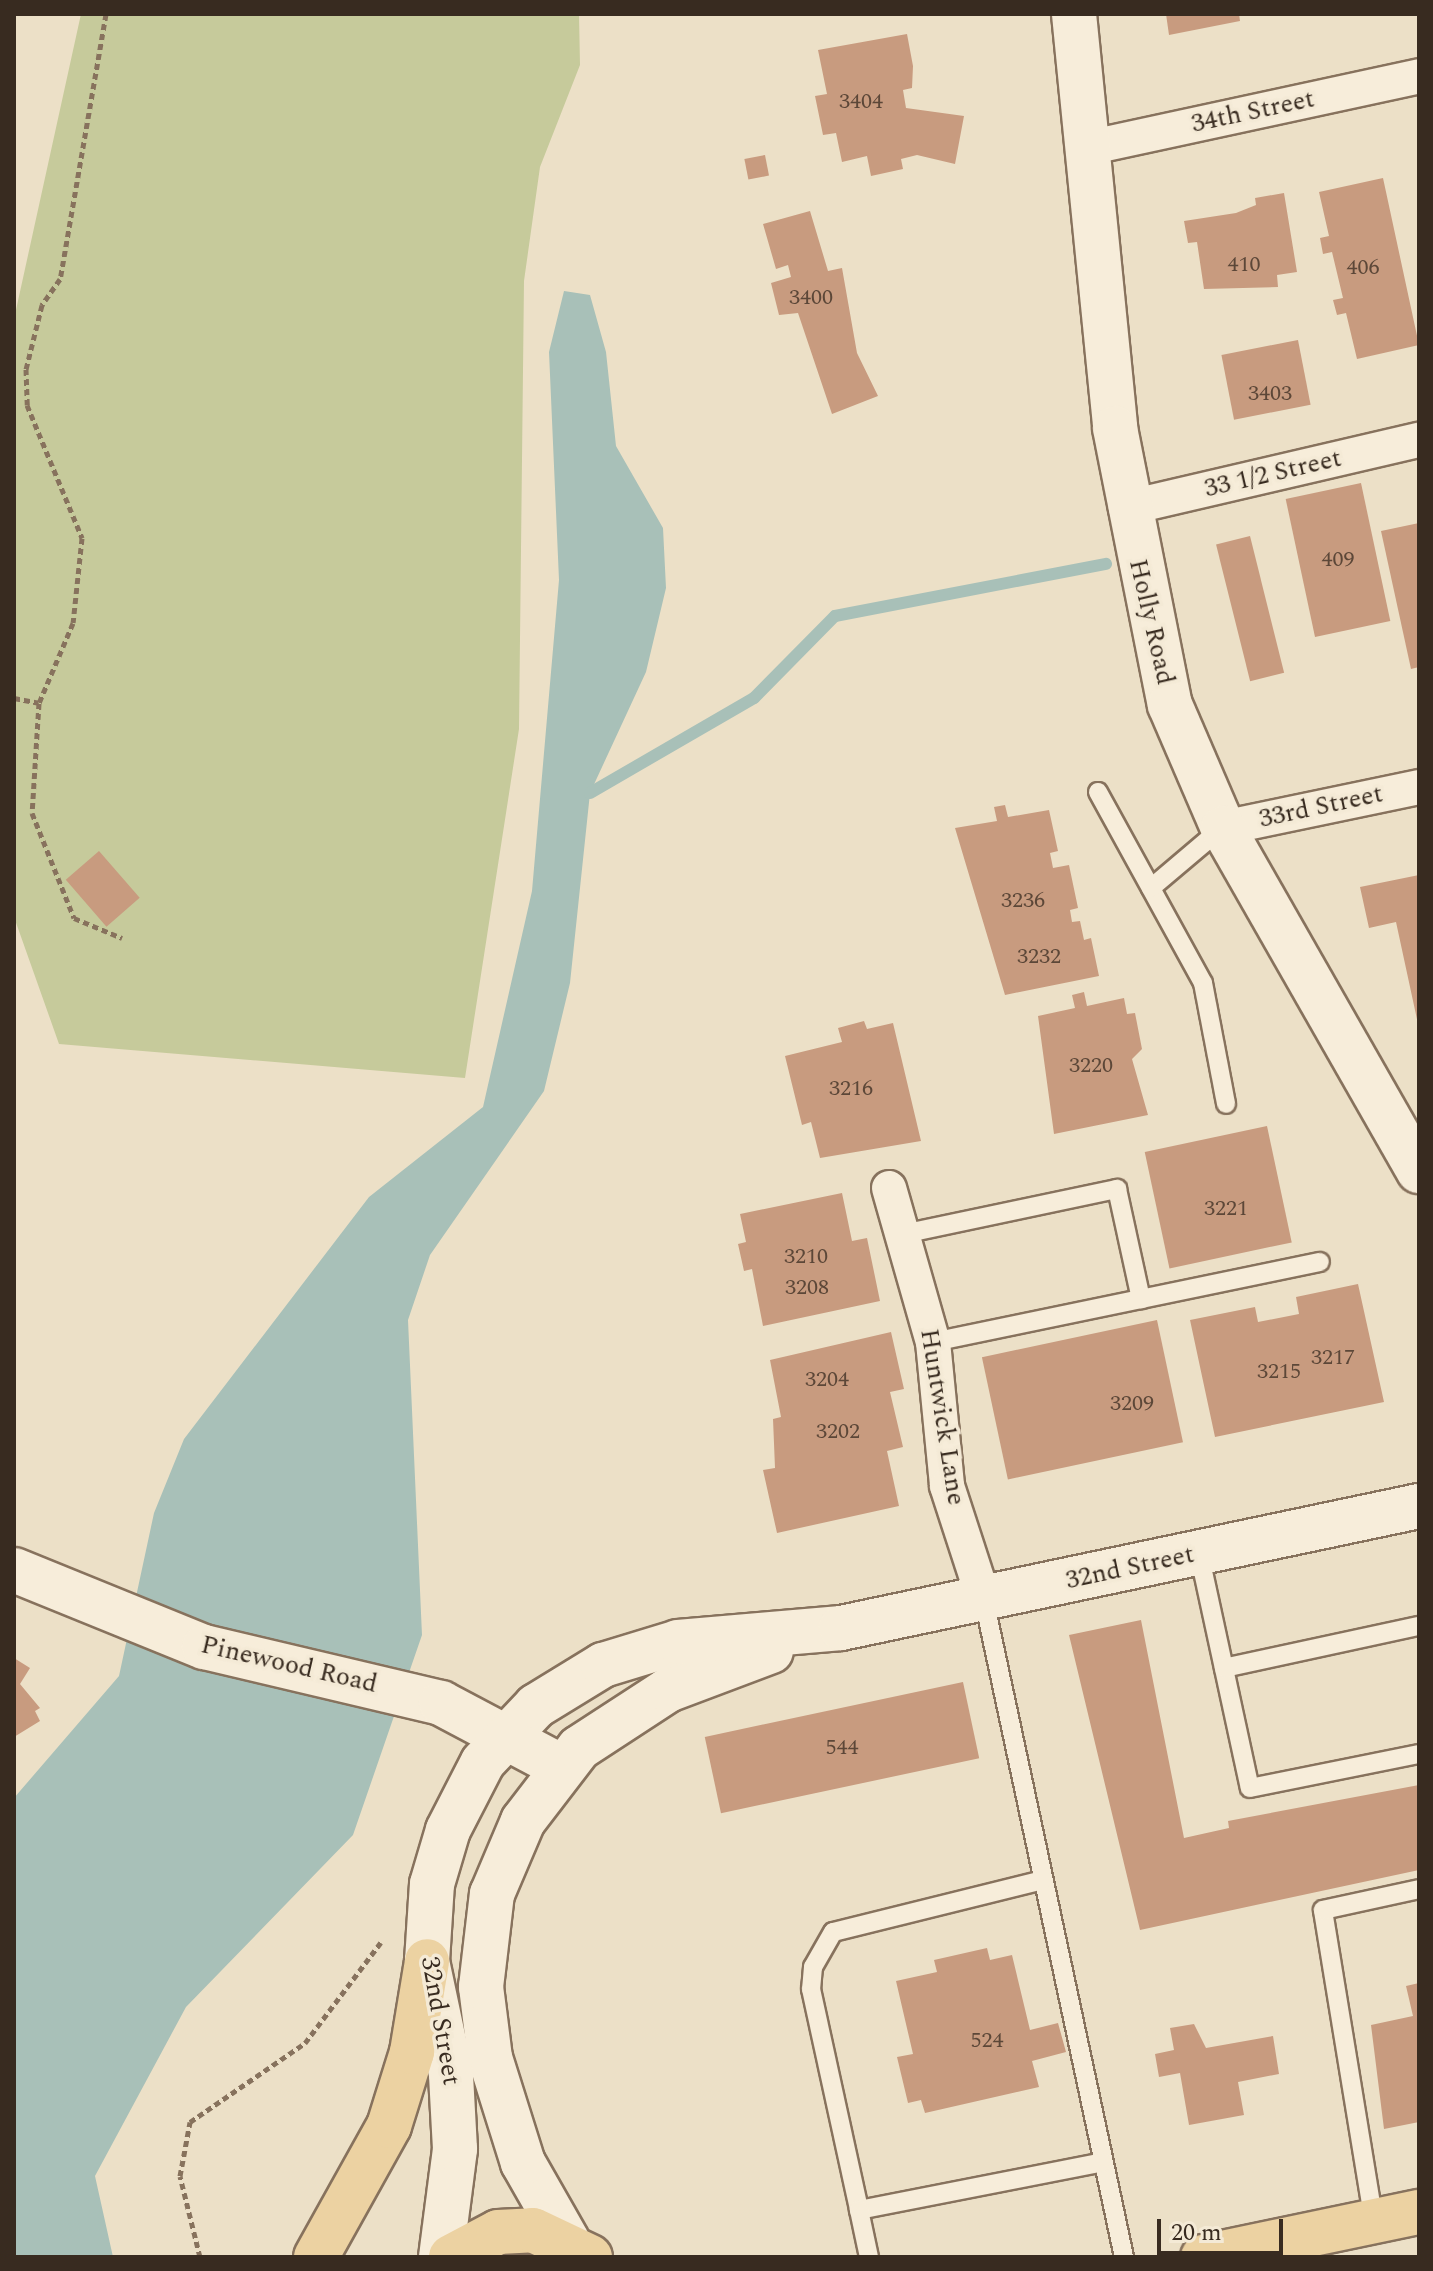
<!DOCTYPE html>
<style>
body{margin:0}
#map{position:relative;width:1433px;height:2271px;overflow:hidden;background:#ece0c7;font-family:Spectral,serif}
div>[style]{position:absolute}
.green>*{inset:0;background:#c6ca9b}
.water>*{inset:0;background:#a8c0b8}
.stream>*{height:12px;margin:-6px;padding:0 6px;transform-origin:6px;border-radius:6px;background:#a8c0b8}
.building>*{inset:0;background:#c89b7f;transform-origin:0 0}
.path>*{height:5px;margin-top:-2.5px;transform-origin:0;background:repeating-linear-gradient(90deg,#87725d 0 6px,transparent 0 10px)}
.roads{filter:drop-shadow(2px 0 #87725d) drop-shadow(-2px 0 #87725d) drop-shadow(0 2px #87725d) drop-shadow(0 -2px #87725d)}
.service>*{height:18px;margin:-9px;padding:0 9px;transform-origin:9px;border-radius:9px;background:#f7edda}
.minor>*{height:34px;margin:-17px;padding:0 17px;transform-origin:17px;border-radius:17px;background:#f7edda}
.tertiary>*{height:44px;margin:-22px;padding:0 22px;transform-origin:22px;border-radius:22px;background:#f7edda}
.primary>*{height:44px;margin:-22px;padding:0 22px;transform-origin:22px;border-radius:22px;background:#ecd2a2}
span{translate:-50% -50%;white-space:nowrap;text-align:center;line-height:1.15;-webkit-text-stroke:7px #f4ead6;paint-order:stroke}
.number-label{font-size:22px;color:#5c4738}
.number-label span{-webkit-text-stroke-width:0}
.street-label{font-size:26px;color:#382b20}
.frame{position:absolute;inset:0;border:16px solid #382b20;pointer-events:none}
.scale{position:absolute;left:1157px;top:2219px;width:126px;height:36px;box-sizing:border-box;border:4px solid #382b20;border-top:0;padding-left:10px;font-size:24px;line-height:28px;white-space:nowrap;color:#382b20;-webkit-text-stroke:6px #f4ead6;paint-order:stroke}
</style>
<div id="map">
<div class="green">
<div style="clip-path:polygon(81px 14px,579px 14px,580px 65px,540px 167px,524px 281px,519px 729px,465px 1078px,59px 1044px,14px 917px,14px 319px)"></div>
</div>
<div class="water">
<div style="clip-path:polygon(564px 291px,590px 295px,606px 352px,616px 446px,663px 528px,666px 588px,646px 672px,590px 793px,570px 983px,544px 1091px,430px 1255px,408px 1320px,422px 1635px,353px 1835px,186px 2007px,95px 2176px,113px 2257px,14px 2257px,14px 1798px,119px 1676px,154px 1513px,184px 1439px,369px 1197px,483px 1107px,532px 891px,559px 580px,549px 352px)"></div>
</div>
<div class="stream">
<div style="left:590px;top:793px;width:190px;rotate:-30.1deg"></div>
<div style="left:754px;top:698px;width:115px;rotate:-45.4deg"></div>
<div style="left:835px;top:616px;width:276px;rotate:-10.9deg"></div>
</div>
<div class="building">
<div style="clip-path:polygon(1166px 14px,1239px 14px,1240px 21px,1169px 35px)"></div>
<div style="clip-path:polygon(907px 34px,913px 66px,912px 88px,903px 90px,906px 108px,964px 116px,955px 164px,917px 155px,901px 159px,903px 169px,871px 176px,867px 156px,842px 162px,836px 133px,823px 135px,815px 96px,827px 94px,818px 50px)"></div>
<div style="left:765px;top:155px;width:21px;height:21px;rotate:79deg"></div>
<div style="clip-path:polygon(1383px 178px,1419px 345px,1357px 359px,1346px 313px,1337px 315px,1333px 300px,1343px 298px,1332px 252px,1323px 254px,1320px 238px,1329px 236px,1319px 192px)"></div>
<div style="clip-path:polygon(1284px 193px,1297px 272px,1277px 275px,1278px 287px,1204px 289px,1197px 242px,1188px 243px,1184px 221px,1236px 213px,1256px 205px,1255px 198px)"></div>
<div style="clip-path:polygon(810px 211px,828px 271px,842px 268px,857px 353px,878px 396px,832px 414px,798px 313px,779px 315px,771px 283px,791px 277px,788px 265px,776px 269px,763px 224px)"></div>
<div style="left:1298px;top:340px;width:66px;height:78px;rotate:79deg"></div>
<div style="left:1361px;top:483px;width:141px;height:77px;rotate:78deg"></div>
<div style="clip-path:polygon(1419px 523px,1419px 667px,1411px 669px,1381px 531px)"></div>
<div style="left:1250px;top:536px;width:141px;height:35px;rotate:76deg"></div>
<div style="clip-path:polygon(1005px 805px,1008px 817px,1049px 810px,1058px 851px,1050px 853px,1053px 868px,1069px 865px,1078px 908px,1070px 910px,1072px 922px,1080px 921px,1084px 940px,1091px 938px,1099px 976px,1005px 995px,955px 828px,997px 821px,994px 807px)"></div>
<div style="left:99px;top:851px;width:62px;height:44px;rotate:49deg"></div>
<div style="clip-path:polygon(1419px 875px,1419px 1024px,1418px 1024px,1396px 922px,1369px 928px,1360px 887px)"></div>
<div style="clip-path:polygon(1084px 992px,1087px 1006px,1124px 998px,1127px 1014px,1135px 1013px,1142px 1049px,1132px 1059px,1148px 1115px,1054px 1134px,1038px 1016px,1075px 1008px,1072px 995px)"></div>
<div style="clip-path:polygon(864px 1021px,867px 1029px,893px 1023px,921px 1141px,820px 1158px,811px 1122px,802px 1125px,785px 1056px,842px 1042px,838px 1028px)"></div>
<div style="left:1267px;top:1126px;width:119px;height:125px;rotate:78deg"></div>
<div style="clip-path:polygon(842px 1193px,852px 1241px,867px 1238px,880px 1301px,763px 1326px,752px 1269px,744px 1271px,738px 1244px,746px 1242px,740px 1214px)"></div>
<div style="clip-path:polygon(1358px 1284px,1384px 1402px,1215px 1437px,1190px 1320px,1255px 1307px,1258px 1322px,1299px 1314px,1296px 1297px)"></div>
<div style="left:1157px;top:1320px;width:125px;height:179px;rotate:78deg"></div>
<div style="clip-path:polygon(891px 1332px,904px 1389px,890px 1392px,903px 1447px,887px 1451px,899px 1506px,777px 1533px,763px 1470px,775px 1468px,773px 1419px,781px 1417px,770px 1360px)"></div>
<div style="clip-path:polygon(1141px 1620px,1184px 1838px,1229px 1828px,1228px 1821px,1419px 1785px,1419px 1870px,1140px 1930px,1069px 1635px)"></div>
<div style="clip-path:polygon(14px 1658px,30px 1668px,20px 1684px,40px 1708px,35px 1711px,40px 1721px,14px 1737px)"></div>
<div style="left:963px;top:1682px;width:78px;height:264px;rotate:78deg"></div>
<div style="clip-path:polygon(987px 1948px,990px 1960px,1012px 1955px,1030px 2030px,1058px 2023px,1066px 2052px,1032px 2061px,1039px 2087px,925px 2113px,921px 2100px,908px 2103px,897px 2057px,913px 2054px,896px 1981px,937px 1972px,934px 1960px)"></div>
<div style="clip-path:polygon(1419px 1983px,1419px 2122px,1384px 2129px,1371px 2025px,1413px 2016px,1406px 1986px)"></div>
<div style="clip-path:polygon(1194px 2024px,1206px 2048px,1273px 2036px,1279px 2074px,1238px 2082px,1244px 2115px,1189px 2125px,1180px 2073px,1159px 2077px,1155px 2054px,1174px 2050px,1170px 2028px)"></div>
</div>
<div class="path">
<div style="left:106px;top:14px;width:269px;rotate:99.8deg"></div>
<div style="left:60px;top:279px;width:32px;rotate:125deg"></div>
<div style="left:42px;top:305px;width:66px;rotate:104deg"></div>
<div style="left:26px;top:369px;width:36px;rotate:88deg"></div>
<div style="left:27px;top:405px;width:144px;rotate:67.5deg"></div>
<div style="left:82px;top:538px;width:85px;rotate:96deg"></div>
<div style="left:73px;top:623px;width:87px;rotate:113deg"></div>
<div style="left:39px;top:703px;width:110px;rotate:93.6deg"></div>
<div style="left:32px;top:813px;width:113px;rotate:68.2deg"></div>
<div style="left:74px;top:918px;width:52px;rotate:22.6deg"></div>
<div style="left:14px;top:698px;width:25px;rotate:11deg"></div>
<div style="left:200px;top:2257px;width:83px;rotate:-103.9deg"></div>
<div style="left:180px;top:2176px;width:55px;rotate:-79.5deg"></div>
<div style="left:190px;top:2122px;width:140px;rotate:-34.5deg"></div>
<div style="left:305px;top:2043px;width:126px;rotate:-53deg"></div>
</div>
<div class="roads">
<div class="service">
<div style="left:1098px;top:792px;width:218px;rotate:61.2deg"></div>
<div style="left:1203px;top:983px;width:123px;rotate:79.2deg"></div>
<div style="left:1151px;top:888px;width:93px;rotate:-40.2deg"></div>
<div style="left:903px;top:1234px;width:219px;rotate:-11.9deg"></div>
<div style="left:1117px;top:1189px;width:113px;rotate:77.7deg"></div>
<div style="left:933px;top:1342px;width:395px;rotate:-11.7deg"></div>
<div style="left:1199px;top:1553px;width:240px;rotate:77.8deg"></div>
<div style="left:1250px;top:1788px;width:172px;rotate:-11.4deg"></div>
<div style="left:984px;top:1600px;width:672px;rotate:77.97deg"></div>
<div style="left:1224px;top:1668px;width:199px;rotate:-12.2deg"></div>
<div style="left:1043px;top:1880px;width:216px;rotate:166.1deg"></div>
<div style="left:833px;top:1932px;width:40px;rotate:119.7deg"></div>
<div style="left:813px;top:1967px;width:22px;rotate:95deg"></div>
<div style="left:811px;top:1989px;width:226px;rotate:77.7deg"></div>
<div style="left:859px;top:2210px;width:249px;rotate:-11.1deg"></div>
<div style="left:859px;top:2210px;width:48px;rotate:78deg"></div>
<div style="left:1374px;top:2222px;width:316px;rotate:-99.3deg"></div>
<div style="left:1323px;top:1910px;width:98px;rotate:-12.3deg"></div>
</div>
<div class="minor">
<div style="left:1087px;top:148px;width:340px;rotate:-12.2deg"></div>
<div style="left:1126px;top:508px;width:301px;rotate:-13.1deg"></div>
<div style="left:1223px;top:828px;width:200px;rotate:-11.8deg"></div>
<div style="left:889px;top:1188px;width:160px;rotate:74.1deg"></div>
<div style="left:933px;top:1342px;width:145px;rotate:84.4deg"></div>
<div style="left:947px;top:1486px;width:120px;rotate:72deg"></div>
</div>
<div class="tertiary">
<div style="left:1074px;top:14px;width:416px;rotate:84.3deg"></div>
<div style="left:1115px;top:428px;width:282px;rotate:78.8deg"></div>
<div style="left:1170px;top:705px;width:134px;rotate:66.7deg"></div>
<div style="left:1223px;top:828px;width:395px;rotate:60.3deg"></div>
<div style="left:14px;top:1570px;width:205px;rotate:22.1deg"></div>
<div style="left:204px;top:1647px;width:244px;rotate:13.3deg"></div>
<div style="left:441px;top:1703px;width:135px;rotate:27.9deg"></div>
<div style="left:567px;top:2240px;width:89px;rotate:-119.7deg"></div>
<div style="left:523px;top:2163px;width:110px;rotate:-107.4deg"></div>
<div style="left:490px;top:2058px;width:72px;rotate:-97.2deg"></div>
<div style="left:481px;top:1987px;width:94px;rotate:-83.3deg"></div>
<div style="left:492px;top:1894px;width:79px;rotate:-67deg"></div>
<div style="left:523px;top:1821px;width:92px;rotate:-52.5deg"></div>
<div style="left:579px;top:1748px;width:106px;rotate:-33.1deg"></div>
<div style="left:668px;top:1690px;width:110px;rotate:-20.7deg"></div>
<div style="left:441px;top:2257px;width:109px;rotate:-82.6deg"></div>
<div style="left:455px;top:2149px;width:75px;rotate:-93.1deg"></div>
<div style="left:451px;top:2074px;width:116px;rotate:-102deg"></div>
<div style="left:427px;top:1961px;width:77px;rotate:-86.3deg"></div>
<div style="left:432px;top:1884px;width:56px;rotate:-73.5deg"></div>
<div style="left:448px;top:1830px;width:76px;rotate:-62.8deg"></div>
<div style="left:483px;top:1762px;width:77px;rotate:-46.6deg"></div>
<div style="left:536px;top:1706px;width:79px;rotate:-31.5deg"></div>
<div style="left:603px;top:1665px;width:78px;rotate:-17deg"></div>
<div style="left:678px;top:1642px;width:164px;rotate:-4.9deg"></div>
<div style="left:841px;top:1628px;width:591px;rotate:-11.92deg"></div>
</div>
<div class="primary">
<div style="left:316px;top:2257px;width:150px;rotate:-60.9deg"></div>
<div style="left:389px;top:2126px;width:77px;rotate:-72.7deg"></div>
<div style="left:412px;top:2052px;width:92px;rotate:-80.6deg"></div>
<div style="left:451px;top:2257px;width:53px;rotate:-28deg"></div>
<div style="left:498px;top:2232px;width:35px;rotate:-3deg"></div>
<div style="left:533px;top:2230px;width:63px;rotate:25.3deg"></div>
<div style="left:1203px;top:2257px;width:221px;rotate:-11.8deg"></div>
</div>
</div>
<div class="number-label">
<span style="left:861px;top:102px">3404</span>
<span style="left:1244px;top:265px">410</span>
<span style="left:1363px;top:268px">406</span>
<span style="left:811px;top:298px">3400</span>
<span style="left:1270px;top:394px">3403</span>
<span style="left:1338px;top:560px">409</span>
<span style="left:1023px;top:901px">3236</span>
<span style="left:1039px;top:957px">3232</span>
<span style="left:1091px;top:1066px">3220</span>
<span style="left:851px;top:1089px">3216</span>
<span style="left:1226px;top:1209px">3221</span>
<span style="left:806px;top:1257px">3210</span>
<span style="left:807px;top:1288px">3208</span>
<span style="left:1333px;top:1358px">3217</span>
<span style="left:1279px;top:1372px">3215</span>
<span style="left:827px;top:1380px">3204</span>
<span style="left:1132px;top:1404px">3209</span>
<span style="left:838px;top:1432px">3202</span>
<span style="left:842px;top:1748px">544</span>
<span style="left:987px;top:2041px">524</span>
</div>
<div class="street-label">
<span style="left:1253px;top:112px;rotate:-12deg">34th Street</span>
<span style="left:1273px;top:474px;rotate:-13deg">33 1/2 Street</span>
<span style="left:1151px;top:622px;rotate:77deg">Holly Road</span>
<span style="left:1321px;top:807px;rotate:-12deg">33rd Street</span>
<span style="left:942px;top:1417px;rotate:81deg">Huntwick Lane</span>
<span style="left:1130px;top:1568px;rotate:-12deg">32nd Street</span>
<span style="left:289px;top:1665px;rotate:13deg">Pinewood Road</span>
<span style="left:440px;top:2021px;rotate:80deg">32nd Street</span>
</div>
<div class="frame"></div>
<div class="scale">20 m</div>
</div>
